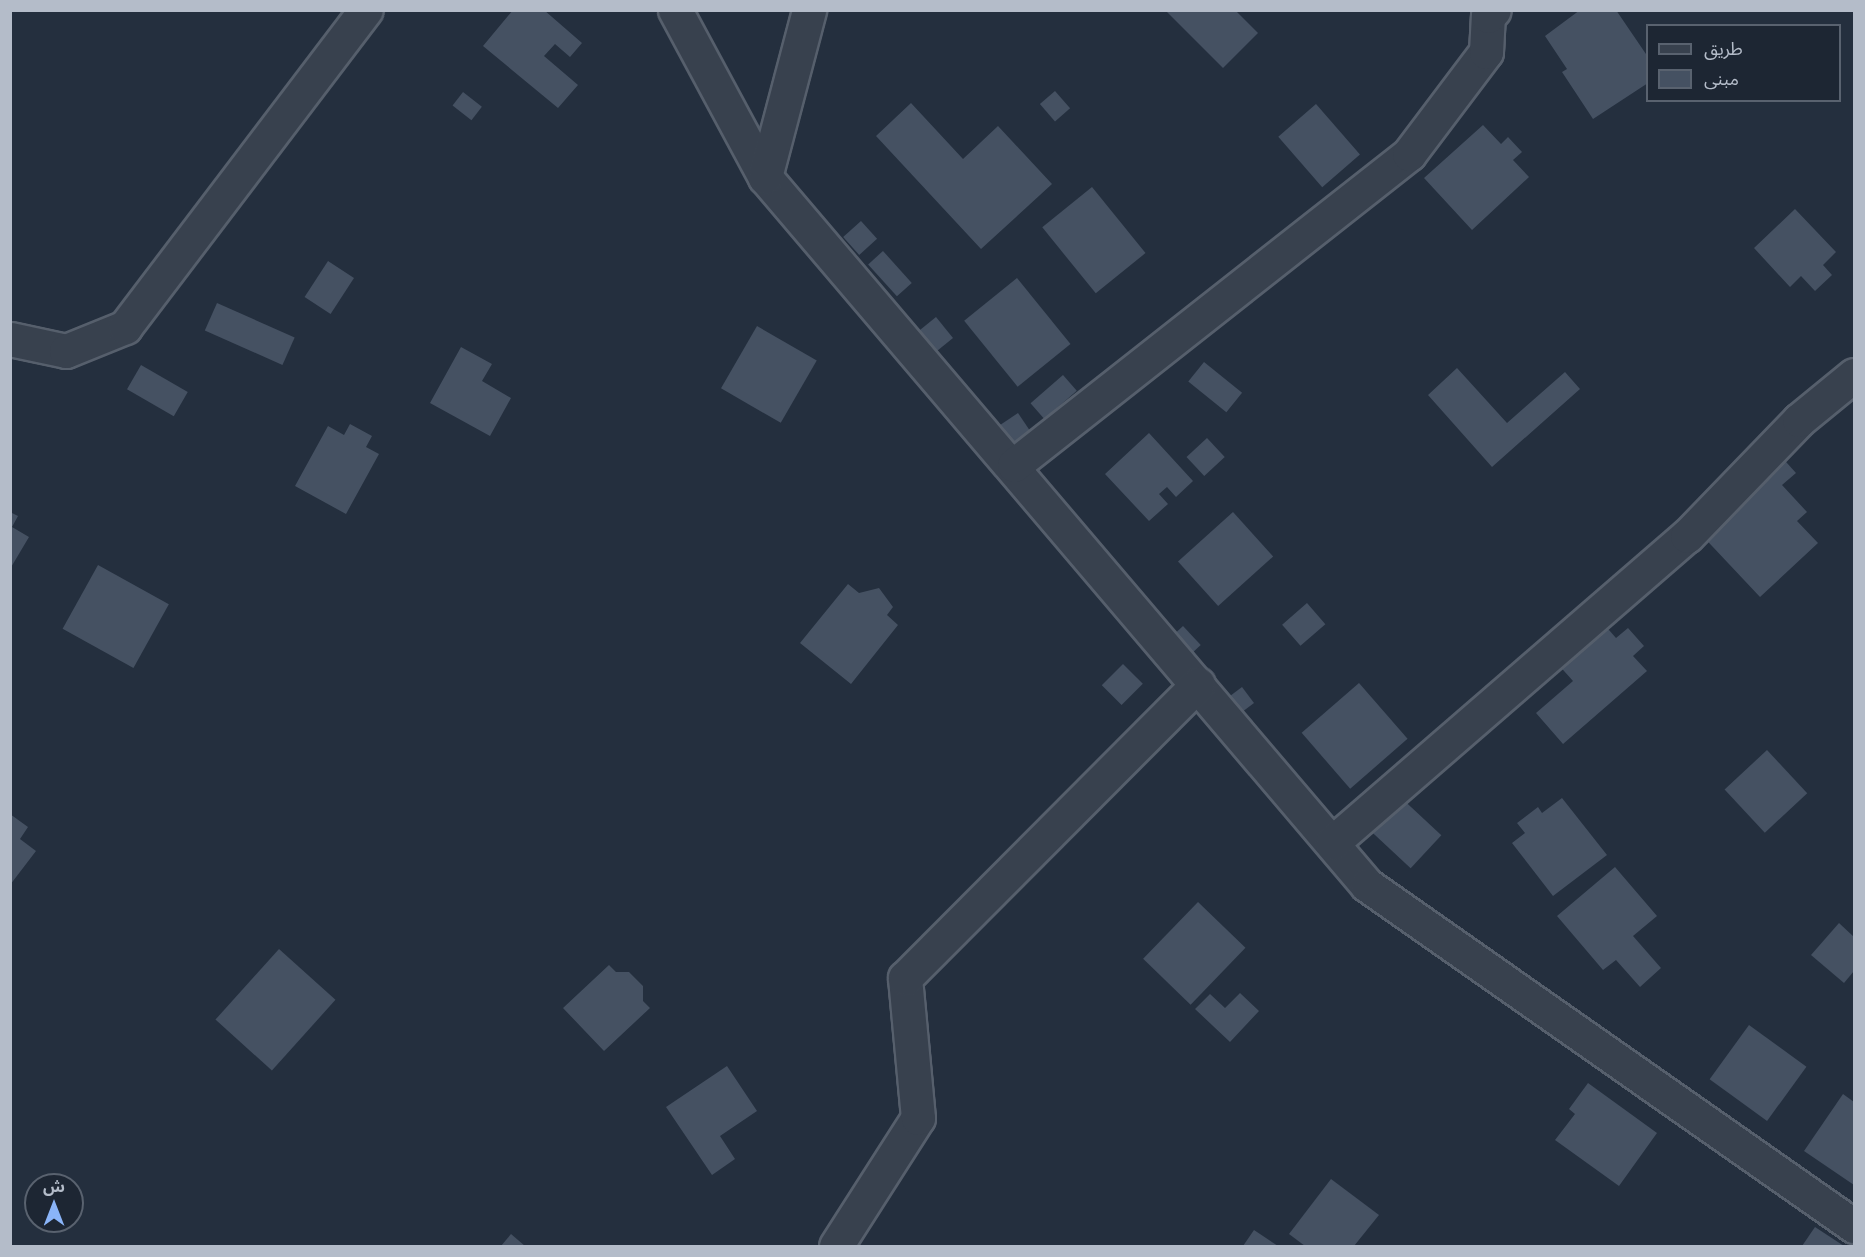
<!DOCTYPE html>
<meta charset="utf-8">
<style>
body{margin:0}
#map{position:relative;width:1865px;height:1257px;overflow:hidden;background:#242f3e;font-family:Raleway,"Noto Sans Arabic",sans-serif}
div>[style]{position:absolute}
.building>*{inset:0;background:#455162;transform-origin:0 0}
.roads{filter:drop-shadow(2px 0 #565f6c) drop-shadow(-2px 0 #565f6c) drop-shadow(0 2px #565f6c) drop-shadow(0 -2px #565f6c)}
.street>*{height:33px;margin:-16.5px;padding:0 16.5px;transform-origin:16.5px;border-radius:16.5px;background:#38414e}
span{translate:-50% -50%;white-space:nowrap;text-align:center;line-height:1.15;-webkit-text-stroke:4.5px #1d2633;paint-order:stroke}
.frame{position:absolute;inset:0;border:12px solid #b4bcc9;pointer-events:none}
.legend{position:absolute;left:1646px;top:24px;width:195px;height:78px;box-sizing:border-box;background:#1d2633;border:2px solid #59626f;margin:0;padding:8px 10px;list-style:none;font-size:18px;color:#b4bcc9}
.legend li{display:flex;align-items:center;gap:12px;height:30px}
.legend b{width:30px;border:2px solid #59626f}
.north{position:absolute;left:24px;top:1173px;width:60px;height:60px;box-sizing:border-box;background:#1d2633;border:2px solid #59626f;border-radius:50%;rotate:0deg;font-size:16px;font-weight:700;line-height:24px;text-align:center;color:#b4bcc9}
.north::after{content:'';display:block;margin:auto;width:21px;height:27px;background:#8ab4f8;clip-path:polygon(50% 0,100% 100%,50% 72%,0 100%)}
</style>
<div id="map">
<div class="building">
<div style="clip-path:polygon(513px 10px,544px 10px,582px 43px,570px 57px,555px 44px,544px 56px,578px 85px,558px 108px,483px 46px)"></div>
<div style="clip-path:polygon(1165px 10px,1235px 10px,1258px 33px,1223px 68px)"></div>
<div style="clip-path:polygon(1580px 10px,1616px 10px,1648px 57px,1648px 83px,1593px 119px,1562px 72px,1567px 69px,1545px 36px)"></div>
<div style="left:1055px;top:91px;width:23px;height:20px;rotate:49deg"></div>
<div style="left:463px;top:92px;width:24px;height:17px;rotate:38deg"></div>
<div style="clip-path:polygon(911px 103px,963px 159px,998px 126px,1052px 184px,981px 249px,876px 136px)"></div>
<div style="left:1316px;top:104px;width:67px;height:50px;rotate:49deg"></div>
<div style="clip-path:polygon(1483px 125px,1501px 144px,1508px 137px,1522px 152px,1513px 160px,1529px 177px,1472px 230px,1424px 178px)"></div>
<div style="left:1092px;top:187px;width:85px;height:64px;rotate:51deg"></div>
<div style="clip-path:polygon(1795px 209px,1836px 252px,1823px 265px,1832px 275px,1815px 291px,1801px 276px,1790px 287px,1754px 248px)"></div>
<div style="left:861px;top:221px;width:24px;height:24px;rotate:48deg"></div>
<div style="left:883px;top:251px;width:43px;height:20px;rotate:48deg"></div>
<div style="left:328px;top:261px;width:31px;height:43px;rotate:33deg"></div>
<div style="left:1017px;top:278px;width:85px;height:68px;rotate:51deg"></div>
<div style="left:217px;top:303px;width:85px;height:30px;rotate:24deg"></div>
<div style="left:936px;top:317px;width:27px;height:21px;rotate:51deg"></div>
<div style="left:757px;top:326px;width:69px;height:72px;rotate:30deg"></div>
<div style="clip-path:polygon(461px 347px,492px 364px,482px 381px,511px 398px,490px 436px,430px 403px)"></div>
<div style="left:1204px;top:362px;width:49px;height:25px;rotate:39deg"></div>
<div style="left:141px;top:365px;width:54px;height:28px;rotate:30deg"></div>
<div style="clip-path:polygon(1457px 368px,1507px 423px,1565px 372px,1580px 389px,1492px 467px,1428px 395px)"></div>
<div style="left:1063px;top:375px;width:21px;height:43px;rotate:49deg"></div>
<div style="left:1018px;top:413px;width:22px;height:27px;rotate:56deg"></div>
<div style="clip-path:polygon(350px 424px,372px 436px,366px 447px,379px 454px,346px 514px,295px 486px,328px 426px,344px 435px)"></div>
<div style="clip-path:polygon(1149px 433px,1193px 481px,1176px 497px,1167px 487px,1159px 494px,1168px 504px,1149px 521px,1105px 474px)"></div>
<div style="left:1207px;top:438px;width:26px;height:28px;rotate:47deg"></div>
<div style="clip-path:polygon(1778px 453px,1796px 473px,1782px 485px,1807px 512px,1797px 521px,1818px 543px,1760px 597px,1696px 529px)"></div>
<div style="clip-path:polygon(10px 512px,18px 516px,12px 527px,29px 537px,10px 569px)"></div>
<div style="left:1233px;top:512px;width:60px;height:74px;rotate:48deg"></div>
<div style="left:98px;top:565px;width:81px;height:73px;rotate:29deg"></div>
<div style="clip-path:polygon(848px 584px,859px 593px,879px 588px,893px 607px,887px 615px,898px 625px,851px 684px,800px 643px)"></div>
<div style="left:1307px;top:603px;width:28px;height:33px;rotate:49deg"></div>
<div style="clip-path:polygon(1602px 622px,1616px 638px,1628px 628px,1644px 646px,1633px 656px,1647px 671px,1563px 744px,1536px 713px,1573px 681px,1556px 662px)"></div>
<div style="left:1183px;top:626px;width:26px;height:15px;rotate:47deg"></div>
<div style="left:1123px;top:664px;width:28px;height:30px;rotate:45deg"></div>
<div style="left:1359px;top:683px;width:74px;height:76px;rotate:49deg"></div>
<div style="left:1242px;top:687px;width:20px;height:20px;rotate:53deg"></div>
<div style="left:1767px;top:750px;width:59px;height:58px;rotate:47deg"></div>
<div style="left:1396px;top:793px;width:62px;height:45px;rotate:43deg"></div>
<div style="clip-path:polygon(1562px 798px,1607px 855px,1553px 896px,1512px 843px,1525px 833px,1517px 823px,1538px 807px,1542px 813px)"></div>
<div style="clip-path:polygon(10px 814px,28px 827px,20px 839px,36px 851px,10px 885px)"></div>
<div style="clip-path:polygon(1615px 867px,1657px 916px,1633px 936px,1661px 968px,1640px 987px,1616px 960px,1603px 970px,1557px 916px)"></div>
<div style="left:1198px;top:902px;width:66px;height:79px;rotate:44deg"></div>
<div style="clip-path:polygon(1839px 923px,1854px 937px,1854px 971px,1844px 983px,1811px 955px)"></div>
<div style="left:279px;top:949px;width:76px;height:95px;rotate:42deg"></div>
<div style="clip-path:polygon(609px 965px,616px 972px,629px 972px,643px 986px,643px 1001px,650px 1008px,604px 1051px,563px 1008px)"></div>
<div style="clip-path:polygon(1240px 993px,1259px 1011px,1230px 1042px,1195px 1009px,1210px 994px,1225px 1008px)"></div>
<div style="left:1749px;top:1025px;width:71px;height:67px;rotate:36deg"></div>
<div style="clip-path:polygon(727px 1066px,757px 1111px,720px 1136px,735px 1159px,712px 1175px,666px 1107px)"></div>
<div style="clip-path:polygon(1588px 1083px,1657px 1133px,1619px 1186px,1555px 1140px,1575px 1114px,1569px 1109px)"></div>
<div style="clip-path:polygon(1843px 1094px,1854px 1102px,1854px 1185px,1804px 1151px)"></div>
<div style="clip-path:polygon(1331px 1179px,1379px 1215px,1354px 1246px,1305px 1246px,1289px 1234px)"></div>
<div style="clip-path:polygon(1815px 1227px,1844px 1246px,1802px 1246px)"></div>
<div style="clip-path:polygon(1254px 1230px,1278px 1246px,1243px 1246px)"></div>
<div style="clip-path:polygon(511px 1234px,525px 1246px,501px 1246px)"></div>
</div>
<div class="roads">
<div class="street">
<div style="left:675px;top:10px;width:190px;rotate:61.7deg"></div>
<div style="left:765px;top:177px;width:929px;rotate:49.63deg"></div>
<div style="left:1367px;top:885px;width:595px;rotate:35deg"></div>
<div style="left:765px;top:177px;width:173px;rotate:-75.2deg"></div>
<div style="left:10px;top:339px;width:57px;rotate:12.1deg"></div>
<div style="left:66px;top:351px;width:64px;rotate:-22.1deg"></div>
<div style="left:125px;top:327px;width:398px;rotate:-52.8deg"></div>
<div style="left:1014px;top:465px;width:503px;rotate:-38.21deg"></div>
<div style="left:1409px;top:154px;width:128px;rotate:-53deg"></div>
<div style="left:1486px;top:52px;width:36px;rotate:-87deg"></div>
<div style="left:1488px;top:16px;width:8px;rotate:-45deg"></div>
<div style="left:1332px;top:843px;width:469px;rotate:-40.9deg"></div>
<div style="left:1687px;top:536px;width:161px;rotate:-46deg"></div>
<div style="left:1799px;top:420px;width:71px;rotate:-39.3deg"></div>
<div style="left:836px;top:1246px;width:152px;rotate:-57.4deg"></div>
<div style="left:918px;top:1118px;width:141px;rotate:-95.3deg"></div>
<div style="left:905px;top:978px;width:415px;rotate:-45.1deg"></div>
</div>
</div>
<div class="frame"></div>
<ul class="legend">
<li><b style="height:8px;background:#38414e"></b>طريق</li>
<li><b style="height:16px;background:#455162"></b>مبنى</li>
</ul>
<div class="north">ش</div>
</div>
